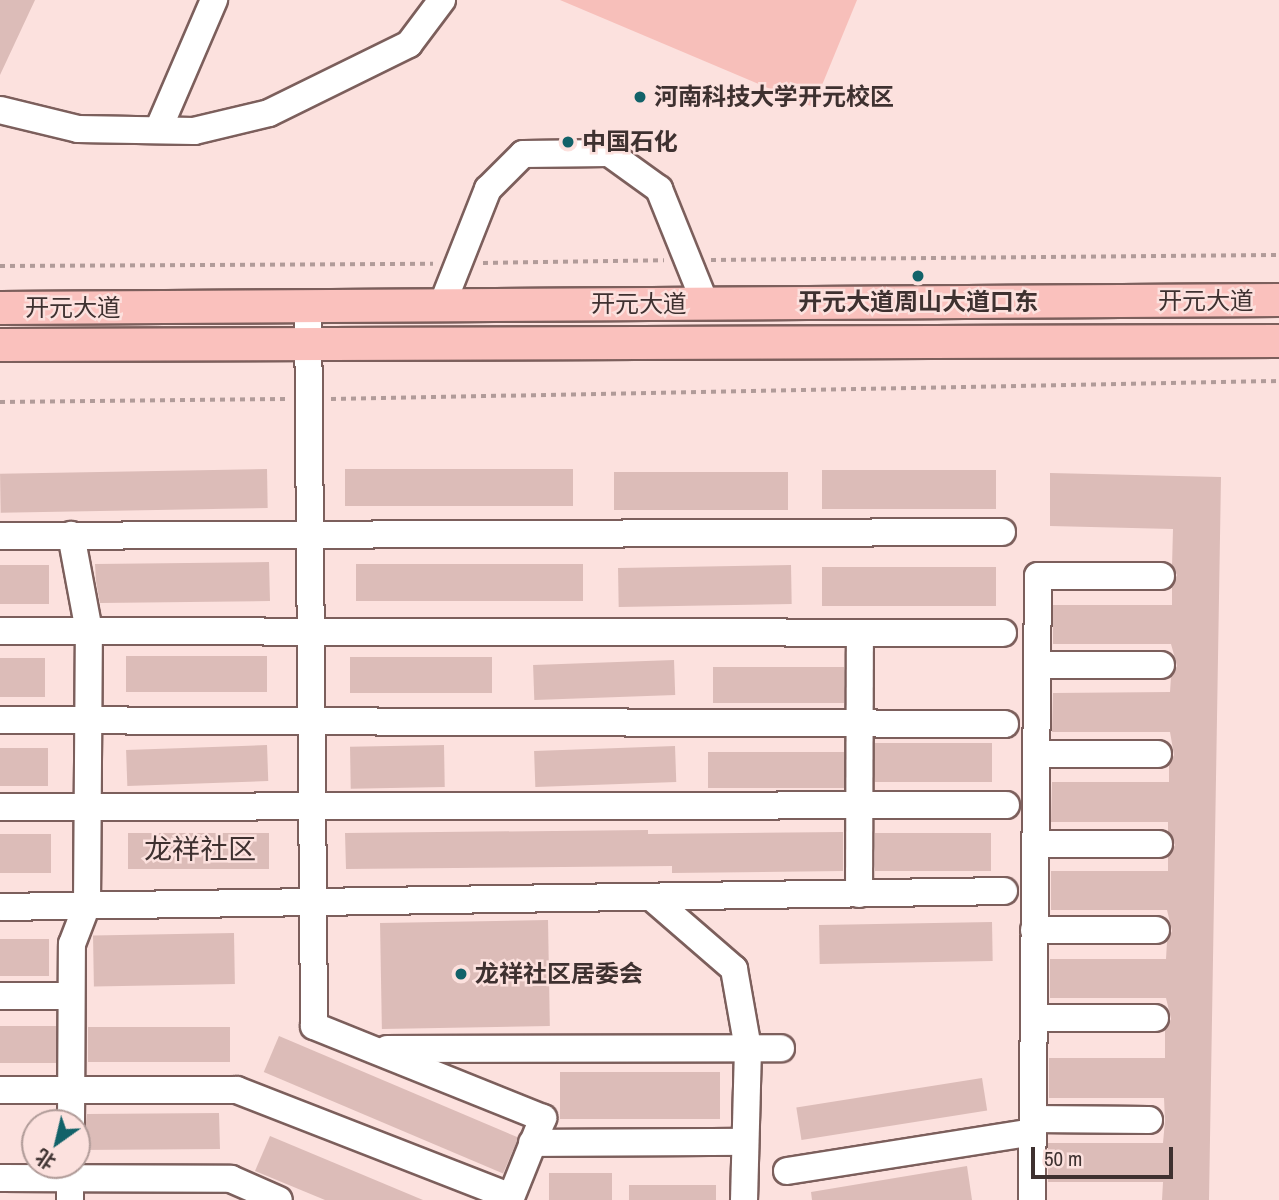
<!DOCTYPE html>
<meta charset="utf-8">
<style>
body{margin:0}
#map{position:relative;width:1279px;height:1200px;overflow:hidden;background:#fce1de;font-family:"Archivo Narrow","Noto Sans SC",sans-serif}
div>[style]{position:absolute}
.green>*{inset:0;background:#f7bfba}
.building>*{inset:0;background:#dcbcb8;transform-origin:0 0}
.path>*{height:3.5px;margin-top:-1.75px;transform-origin:0;background:repeating-linear-gradient(90deg,#b19b99 0 5px,transparent 0 10px)}
.roads{filter:drop-shadow(2px 0 #7c5f5c) drop-shadow(-2px 0 #7c5f5c) drop-shadow(0 2px #7c5f5c) drop-shadow(0 -2px #7c5f5c)}
.minor>*{height:26px;margin:-13px;padding:0 13px;transform-origin:13px;border-radius:13px;background:#fff}
.major>*{height:32px;margin:-16px;padding:0 16px;transform-origin:16px;border-radius:16px;background:#fac1bd}
.dots>*{width:19px;height:19px;translate:-50% -50%;box-sizing:border-box;border:4px solid #fce1de;border-radius:50%}
span{translate:-50% -50%;white-space:nowrap;text-align:center;line-height:1.15;-webkit-text-stroke:5px #fce1de;paint-order:stroke}
.poi-label{font-size:24px;color:#3e3130;font-weight:700}
.left{translate:0 -50%;text-align:left}
.street-label{font-size:24px;color:#3e3130}
.quarter-label{font-size:28px;color:#3e3130}
.north{position:absolute;left:21px;top:1109px;width:70px;height:70px;box-sizing:border-box;background:#fce1de;border:2px solid #b09b98;border-radius:50%;rotate:214deg;font-size:19px;font-weight:700;line-height:28px;text-align:center;color:#3e3130}
.north::after{content:'';display:block;margin:auto;width:24px;height:32px;background:#126269;clip-path:polygon(50% 0,100% 100%,50% 72%,0 100%)}
.scale{position:absolute;left:1031px;top:1147px;width:142px;height:32px;box-sizing:border-box;border:4px solid #3e3130;border-top:0;padding-left:9px;font-size:21px;line-height:24px;white-space:nowrap;color:#3e3130;-webkit-text-stroke:5px #fce1de;paint-order:stroke}
</style>
<div id="map">
<div class="green">
<div style="clip-path:polygon(560px 0,857px 0,813px 107px)"></div>
</div>
<div class="building">
<div style="clip-path:polygon(0 0,35px 0,0 75px)"></div>
<div style="left:267px;top:469px;width:39px;height:267px;rotate:89deg"></div>
<div style="left:345px;top:469px;width:228px;height:37px"></div>
<div style="left:996px;top:470px;width:39px;height:174px;rotate:90deg"></div>
<div style="left:788px;top:472px;width:38px;height:174px;rotate:90deg"></div>
<div style="clip-path:polygon(1050px 473px,1221px 477px,1209px 1200px,1162px 1200px,1163px 1182px,1048px 1182px,1048px 1143px,1163px 1143px,1165px 1121px,1164px 1098px,1049px 1098px,1049px 1058px,1165px 1058px,1165px 1030px,1171px 1019px,1166px 998px,1050px 998px,1050px 959px,1166px 959px,1167px 941px,1172px 931px,1167px 910px,1051px 910px,1051px 871px,1168px 871px,1168px 857px,1175px 845px,1168px 832px,1168px 822px,1051px 822px,1052px 782px,1169px 782px,1169px 764px,1174px 755px,1170px 732px,1052px 732px,1053px 693px,1170px 692px,1171px 677px,1177px 666px,1171px 644px,1053px 644px,1053px 605px,1172px 605px,1172px 586px,1177px 575px,1172px 566px,1173px 529px,1050px 526px)"></div>
<div style="clip-path:polygon(269px 562px,270px 601px,100px 603px,96px 581px,95px 564px)"></div>
<div style="left:356px;top:564px;width:227px;height:37px"></div>
<div style="left:0;top:565px;width:49px;height:39px"></div>
<div style="left:791px;top:565px;width:39px;height:173px;rotate:89deg"></div>
<div style="left:996px;top:567px;width:39px;height:174px;rotate:90deg"></div>
<div style="left:267px;top:656px;width:36px;height:141px;rotate:90deg"></div>
<div style="left:492px;top:657px;width:36px;height:142px;rotate:90deg"></div>
<div style="left:45px;top:658px;width:39px;height:45px;rotate:90deg"></div>
<div style="left:674px;top:660px;width:35px;height:141px;rotate:88deg"></div>
<div style="left:844px;top:667px;width:36px;height:131px;rotate:90deg"></div>
<div style="left:992px;top:743px;width:39px;height:117px;rotate:90deg"></div>
<div style="left:267px;top:745px;width:36px;height:141px;rotate:88deg"></div>
<div style="left:444px;top:745px;width:42px;height:94px;rotate:89deg"></div>
<div style="left:675px;top:746px;width:36px;height:141px;rotate:88deg"></div>
<div style="left:0;top:748px;width:48px;height:38px"></div>
<div style="left:844px;top:752px;width:36px;height:136px;rotate:90deg"></div>
<div style="clip-path:polygon(648px 830px,648px 834px,843px 832px,843px 871px,672px 873px,672px 866px,346px 869px,345px 833px)"></div>
<div style="left:269px;top:833px;width:36px;height:141px;rotate:90deg"></div>
<div style="left:875px;top:833px;width:116px;height:38px"></div>
<div style="left:0;top:834px;width:51px;height:39px"></div>
<div style="left:548px;top:920px;width:106px;height:168px;rotate:89deg"></div>
<div style="left:992px;top:922px;width:39px;height:173px;rotate:89deg"></div>
<div style="left:234px;top:933px;width:51px;height:141px;rotate:89deg"></div>
<div style="left:0;top:939px;width:49px;height:37px"></div>
<div style="left:56px;top:1026px;width:37px;height:56px;rotate:90deg"></div>
<div style="left:230px;top:1027px;width:35px;height:142px;rotate:90deg"></div>
<div style="left:279px;top:1036px;width:260px;height:39px;rotate:23deg"></div>
<div style="left:560px;top:1072px;width:160px;height:47px"></div>
<div style="left:982px;top:1078px;width:33px;height:188px;rotate:81deg"></div>
<div style="clip-path:polygon(219px 1113px,220px 1149px,79px 1150px,78px 1137px,85px 1130px,87px 1114px)"></div>
<div style="clip-path:polygon(270px 1136px,423px 1200px,325px 1200px,255px 1171px)"></div>
<div style="clip-path:polygon(967px 1166px,972px 1200px,812px 1200px,811px 1192px)"></div>
<div style="left:612px;top:1173px;width:27px;height:63px;rotate:90deg"></div>
<div style="left:716px;top:1185px;width:15px;height:87px;rotate:90deg"></div>
</div>
<div class="path">
<div style="left:711px;top:260px;width:568px;rotate:-0.5deg"></div>
<div style="left:483px;top:263px;width:181px;rotate:-0.9deg"></div>
<div style="left:0;top:266px;width:433px;rotate:-0.3deg"></div>
<div style="left:331px;top:399px;width:948px;rotate:-1.09deg"></div>
<div style="left:0;top:402px;width:288px;rotate:-0.6deg"></div>
</div>
<div class="roads">
<div class="minor">
<div style="left:0;top:110px;width:80px;rotate:13.7deg"></div>
<div style="left:78px;top:129px;width:116px;rotate:1deg"></div>
<div style="left:194px;top:131px;width:77px;rotate:-13.5deg"></div>
<div style="left:269px;top:113px;width:156px;rotate:-26.2deg"></div>
<div style="left:409px;top:44px;width:55px;rotate:-53.1deg"></div>
<div style="left:158px;top:130px;width:142px;rotate:-66.7deg"></div>
<div style="left:442px;top:305px;width:125px;rotate:-68.4deg"></div>
<div style="left:488px;top:189px;width:49px;rotate:-45deg"></div>
<div style="left:523px;top:154px;width:86px;rotate:-0.7deg"></div>
<div style="left:609px;top:153px;width:62px;rotate:35.8deg"></div>
<div style="left:659px;top:189px;width:123px;rotate:68deg"></div>
<div style="left:308px;top:306px;width:720px;rotate:89.52deg"></div>
<div style="left:314px;top:1026px;width:247px;rotate:21.9deg"></div>
<div style="left:543px;top:1118px;width:88px;rotate:111.9deg"></div>
<div style="left:0;top:536px;width:1002px;rotate:-0.23deg"></div>
<div style="left:0;top:631px;width:1003px;rotate:0.11deg"></div>
<div style="left:1037px;top:665px;width:124px"></div>
<div style="left:0;top:720px;width:1005px;rotate:0.23deg"></div>
<div style="left:1036px;top:754px;width:122px"></div>
<div style="left:0;top:807px;width:1006px;rotate:-0.11deg"></div>
<div style="left:1035px;top:844px;width:124px"></div>
<div style="left:859px;top:894px;width:261px;rotate:-89.8deg"></div>
<div style="left:651px;top:897px;width:110px;rotate:40.9deg"></div>
<div style="left:734px;top:969px;width:80px;rotate:80deg"></div>
<div style="left:748px;top:1048px;width:152px;rotate:91.5deg"></div>
<div style="left:0;top:907px;width:1004px;rotate:-0.91deg"></div>
<div style="left:1034px;top:930px;width:122px"></div>
<div style="left:0;top:996px;width:71px"></div>
<div style="left:1034px;top:1018px;width:121px"></div>
<div style="left:387px;top:1049px;width:394px;rotate:-0.1deg"></div>
<div style="left:0;top:1090px;width:237px"></div>
<div style="left:237px;top:1090px;width:294px;rotate:21.3deg"></div>
<div style="left:1033px;top:1119px;width:116px;rotate:0.5deg"></div>
<div style="left:71px;top:1123px;width:179px;rotate:-89.7deg"></div>
<div style="left:72px;top:944px;width:42px;rotate:-69deg"></div>
<div style="left:87px;top:905px;width:274px;rotate:-89.6deg"></div>
<div style="left:89px;top:631px;width:98px;rotate:-100.6deg"></div>
<div style="left:532px;top:1143px;width:213px;rotate:-0.3deg"></div>
<div style="left:787px;top:1171px;width:249px;rotate:-9deg"></div>
<div style="left:0;top:1178px;width:231px;rotate:0.2deg"></div>
<div style="left:231px;top:1179px;width:52px;rotate:23.6deg"></div>
<div style="left:70px;top:1200px;width:35px;rotate:-90deg"></div>
<div style="left:1032px;top:1200px;width:624px;rotate:-89.45deg"></div>
<div style="left:1038px;top:576px;width:123px"></div>
</div>
<div class="major">
<div style="left:0;top:308px;width:1279px;rotate:-0.36deg"></div>
<div style="left:0;top:345px;width:1279px;rotate:-0.18deg"></div>
</div>
</div>
<div class="dots">
<div style="left:640px;top:97px;background:#126269"></div>
<div style="left:568px;top:142px;background:#126269"></div>
<div style="left:918px;top:276px;background:#126269"></div>
<div style="left:461px;top:974px;background:#126269"></div>
</div>
<div class="poi-label">
<span class="left" style="left:654px;top:97px">河南科技大学开元校区</span>
<span class="left" style="left:582px;top:142px">中国石化</span>
<span style="left:918px;top:302px">开元大道周山大道口东</span>
<span class="left" style="left:475px;top:974px">龙祥社区居委会</span>
</div>
<div class="street-label">
<span style="left:1206px;top:301px">开元大道</span>
<span style="left:639px;top:304px">开元大道</span>
<span style="left:73px;top:308px">开元大道</span>
</div>
<div class="quarter-label">
<span style="left:200px;top:849px">龙祥社区</span>
</div>
<div class="north">北</div>
<div class="scale">50 m</div>
</div>
